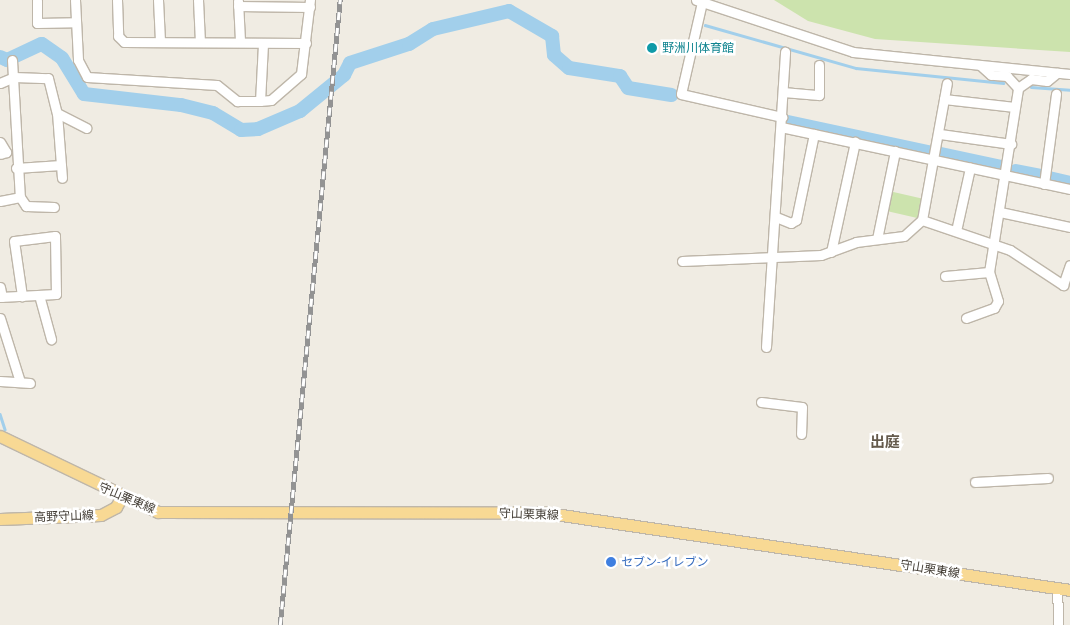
<!DOCTYPE html>
<meta charset="utf-8">
<style>
body{margin:0}
#map{position:relative;width:1070px;height:625px;overflow:hidden;background:#f0ece3;font-family:Ubuntu,"Noto Sans JP",sans-serif}
div>[style]{position:absolute}
.green>*{inset:0;background:#cce3ad;transform-origin:0 0}
.stream>*{height:2.5px;margin:-1.25px;padding:0 1.25px;transform-origin:1.25px;border-radius:1.25px;background:#a2cfeb}
.river>*{height:14px;margin:-7px;padding:0 7px;transform-origin:7px;border-radius:7px;background:#a2cfeb}
.roads{filter:drop-shadow(1px 0 #beb6a9) drop-shadow(-1px 0 #beb6a9) drop-shadow(0 1px #beb6a9) drop-shadow(0 -1px #beb6a9)}
.minor>*{height:9px;margin:-4.5px;padding:0 4.5px;transform-origin:4.5px;border-radius:4.5px;background:#fff}
.major>*{height:11px;margin:-5.5px;padding:0 5.5px;transform-origin:5.5px;border-radius:5.5px;background:#f8d994}
.rail>*{height:4.5px;margin-top:-2.25px;transform-origin:0;background:repeating-linear-gradient(90deg,#fff 0 8px,#939393 0 16px);box-sizing:border-box;border-block:1px solid #939393}
.dots>*{width:14px;height:14px;translate:-50% -50%;box-sizing:border-box;border:2px solid #fff;border-radius:50%}
span{translate:-50% -50%;white-space:nowrap;text-align:center;line-height:1.15;-webkit-text-stroke:5px #fff;paint-order:stroke}
.culture-label{font-size:12px;color:#0d838f}
.left{translate:0 -50%;text-align:left}
.street-label{font-size:12px;color:#423c34}
.shop-label{font-size:12px;color:#366cbe}
.quarter-label{font-size:15px;color:#645a4c;font-weight:700}
</style>
<div id="map">
<div class="green">
<div style="clip-path:polygon(774px 0,1070px 0,1070px 52px,875px 39px,808px 21px)"></div>
<div style="left:889px;top:191px;width:37px;height:20px;rotate:13deg"></div>
</div>
<div class="stream">
<div style="left:705px;top:25px;width:157px;rotate:15.9deg"></div>
<div style="left:856px;top:68px;width:148px;rotate:5.8deg"></div>
<div style="left:1031px;top:87px;width:39px;rotate:4deg"></div>
<div style="left:0;top:414px;width:16px;rotate:72deg"></div>
</div>
<div class="river">
<div style="left:0;top:57px;width:8px;rotate:23deg"></div>
<div style="left:7px;top:60px;width:38px;rotate:-25deg"></div>
<div style="left:42px;top:44px;width:24px;rotate:35deg"></div>
<div style="left:62px;top:58px;width:42px;rotate:58.6deg"></div>
<div style="left:84px;top:94px;width:98px;rotate:6.5deg"></div>
<div style="left:181px;top:105px;width:33px;rotate:14deg"></div>
<div style="left:213px;top:113px;width:33px;rotate:31deg"></div>
<div style="left:241px;top:130px;width:17px;rotate:-3deg"></div>
<div style="left:258px;top:129px;width:46px;rotate:-23.2deg"></div>
<div style="left:300px;top:111px;width:57px;rotate:-39.3deg"></div>
<div style="left:344px;top:75px;width:13px;rotate:-63deg"></div>
<div style="left:350px;top:63px;width:62px;rotate:-17.9deg"></div>
<div style="left:409px;top:44px;width:28px;rotate:-32deg"></div>
<div style="left:433px;top:29px;width:78px;rotate:-13.3deg"></div>
<div style="left:509px;top:11px;width:50px;rotate:30.2deg"></div>
<div style="left:552px;top:36px;width:19px;rotate:84deg"></div>
<div style="left:554px;top:55px;width:20px;rotate:41deg"></div>
<div style="left:569px;top:68px;width:52px;rotate:8.9deg"></div>
<div style="left:620px;top:76px;width:14px;rotate:56deg"></div>
<div style="left:628px;top:88px;width:44px;rotate:9.2deg"></div>
<div style="left:788px;top:122px;width:148px;rotate:12.1deg"></div>
<div style="left:941px;top:154px;width:61px;rotate:12.2deg"></div>
<div style="left:1016px;top:171px;width:25px;rotate:11deg"></div>
<div style="left:1049px;top:178px;width:22px;rotate:13deg"></div>
</div>
<div class="roads">
<div class="minor">
<div style="left:37px;top:0;width:23px;rotate:90deg"></div>
<div style="left:37px;top:23px;width:39px;rotate:-1deg"></div>
<div style="left:75px;top:0;width:60px;rotate:87.1deg"></div>
<div style="left:78px;top:60px;width:19px;rotate:62deg"></div>
<div style="left:87px;top:77px;width:130px;rotate:3.5deg"></div>
<div style="left:217px;top:85px;width:26px;rotate:39deg"></div>
<div style="left:237px;top:101px;width:23px"></div>
<div style="left:117px;top:0;width:36px;rotate:88deg"></div>
<div style="left:118px;top:36px;width:8px;rotate:45deg"></div>
<div style="left:124px;top:42px;width:182px;rotate:0.3deg"></div>
<div style="left:158px;top:0;width:41px;rotate:87.2deg"></div>
<div style="left:198px;top:0;width:42px;rotate:87.3deg"></div>
<div style="left:696px;top:0;width:165px;rotate:18.3deg"></div>
<div style="left:853px;top:52px;width:218px;rotate:5.8deg"></div>
<div style="left:238px;top:1px;width:40px;rotate:87.1deg"></div>
<div style="left:702px;top:2px;width:94px;rotate:102.9deg"></div>
<div style="left:681px;top:94px;width:104px;rotate:12.8deg"></div>
<div style="left:238px;top:6px;width:72px;rotate:0.8deg"></div>
<div style="left:263px;top:44px;width:57px;rotate:93deg"></div>
<div style="left:260px;top:101px;width:11px;rotate:-5deg"></div>
<div style="left:271px;top:100px;width:40px;rotate:-41deg"></div>
<div style="left:301px;top:74px;width:75px;rotate:-83.1deg"></div>
<div style="left:12px;top:60px;width:137px;rotate:86.7deg"></div>
<div style="left:20px;top:197px;width:11px;rotate:56deg"></div>
<div style="left:26px;top:206px;width:28px;rotate:2deg"></div>
<div style="left:0;top:83px;width:15px;rotate:-23deg"></div>
<div style="left:14px;top:77px;width:34px;rotate:2deg"></div>
<div style="left:48px;top:78px;width:36px;rotate:76deg"></div>
<div style="left:57px;top:113px;width:33px;rotate:27deg"></div>
<div style="left:1018px;top:88px;width:16px;rotate:-35deg"></div>
<div style="left:1031px;top:79px;width:16px;rotate:7deg"></div>
<div style="left:1047px;top:81px;width:13px;rotate:-39deg"></div>
<div style="left:783px;top:92px;width:36px;rotate:5deg"></div>
<div style="left:819px;top:95px;width:30px;rotate:-90deg"></div>
<div style="left:944px;top:99px;width:71px;rotate:6.4deg"></div>
<div style="left:57px;top:113px;width:65px;rotate:85.6deg"></div>
<div style="left:781px;top:127px;width:296px;rotate:12.1deg"></div>
<div style="left:940px;top:134px;width:72px;rotate:8deg"></div>
<div style="left:0;top:142px;width:12px;rotate:59deg"></div>
<div style="left:6px;top:152px;width:6px;rotate:162deg"></div>
<div style="left:16px;top:168px;width:45px;rotate:-3.8deg"></div>
<div style="left:1044px;top:184px;width:91px;rotate:-82.4deg"></div>
<div style="left:0;top:201px;width:20px;rotate:-11deg"></div>
<div style="left:1000px;top:212px;width:72px;rotate:12.1deg"></div>
<div style="left:776px;top:217px;width:16px;rotate:22deg"></div>
<div style="left:791px;top:223px;width:6px;rotate:-31deg"></div>
<div style="left:796px;top:220px;width:88px;rotate:-78.2deg"></div>
<div style="left:922px;top:220px;width:93px;rotate:18.8deg"></div>
<div style="left:1010px;top:250px;width:64px;rotate:33.4deg"></div>
<div style="left:1063px;top:285px;width:21px;rotate:-71deg"></div>
<div style="left:956px;top:231px;width:65px;rotate:-77.5deg"></div>
<div style="left:877px;top:239px;width:90px;rotate:-78.4deg"></div>
<div style="left:831px;top:252px;width:113px;rotate:-77.7deg"></div>
<div style="left:682px;top:261px;width:139px;rotate:-2.5deg"></div>
<div style="left:821px;top:255px;width:37px;rotate:-20deg"></div>
<div style="left:856px;top:242px;width:48px;rotate:-7.1deg"></div>
<div style="left:904px;top:236px;width:24px;rotate:-42deg"></div>
<div style="left:922px;top:220px;width:139px;rotate:-79.7deg"></div>
<div style="left:945px;top:276px;width:44px;rotate:-5.2deg"></div>
<div style="left:0;top:287px;width:10px;rotate:79deg"></div>
<div style="left:39px;top:295px;width:46px;rotate:74.7deg"></div>
<div style="left:0;top:297px;width:56px;rotate:-3.1deg"></div>
<div style="left:56px;top:294px;width:58px;rotate:-91deg"></div>
<div style="left:55px;top:236px;width:41px;rotate:173deg"></div>
<div style="left:14px;top:241px;width:56px;rotate:81.7deg"></div>
<div style="left:0;top:318px;width:67px;rotate:72.6deg"></div>
<div style="left:966px;top:318px;width:30px;rotate:-20deg"></div>
<div style="left:994px;top:308px;width:8px;rotate:-60deg"></div>
<div style="left:998px;top:301px;width:30px;rotate:-107deg"></div>
<div style="left:989px;top:272px;width:186px;rotate:-81deg"></div>
<div style="left:1018px;top:88px;width:16px;rotate:-133deg"></div>
<div style="left:1007px;top:76px;width:16px;rotate:-176deg"></div>
<div style="left:991px;top:75px;width:15px;rotate:-138deg"></div>
<div style="left:766px;top:347px;width:296px;rotate:-86.3deg"></div>
<div style="left:0;top:381px;width:30px;rotate:4deg"></div>
<div style="left:761px;top:402px;width:41px;rotate:7deg"></div>
<div style="left:802px;top:407px;width:27px;rotate:92deg"></div>
<div style="left:975px;top:482px;width:73px;rotate:-3.1deg"></div>
<div style="left:1057px;top:588px;width:37px;rotate:88deg"></div>
</div>
<div class="major">
<div style="left:0;top:436px;width:175px;rotate:25.7deg"></div>
<div style="left:158px;top:512px;width:390px;rotate:0.1deg"></div>
<div style="left:548px;top:513px;width:528px;rotate:8.39deg"></div>
<div style="left:0;top:519px;width:101px;rotate:-2.3deg"></div>
<div style="left:101px;top:515px;width:17px;rotate:-28deg"></div>
<div style="left:116px;top:507px;width:10px;rotate:-61deg"></div>
</div>
</div>
<div class="rail">
<div style="left:280px;top:625px;width:628px;rotate:-84.52deg"></div>
</div>
<div class="dots">
<div style="left:652px;top:48px;background:#0f9aa8"></div>
<div style="left:611px;top:562px;background:#3f7fe0"></div>
</div>
<div class="culture-label">
<span class="left" style="left:662px;top:48px">野洲川体育館</span>
</div>
<div class="street-label">
<span style="left:127px;top:498px;rotate:23deg">守山栗東線</span>
<span style="left:529px;top:514px;rotate:2deg">守山栗東線</span>
<span style="left:64px;top:516px;rotate:-2deg">高野守山線</span>
<span style="left:930px;top:569px;rotate:9deg">守山栗東線</span>
</div>
<div class="shop-label">
<span class="left" style="left:621px;top:562px">セブン-イレブン</span>
</div>
<div class="quarter-label">
<span style="left:885px;top:442px">出庭</span>
</div>
</div>
